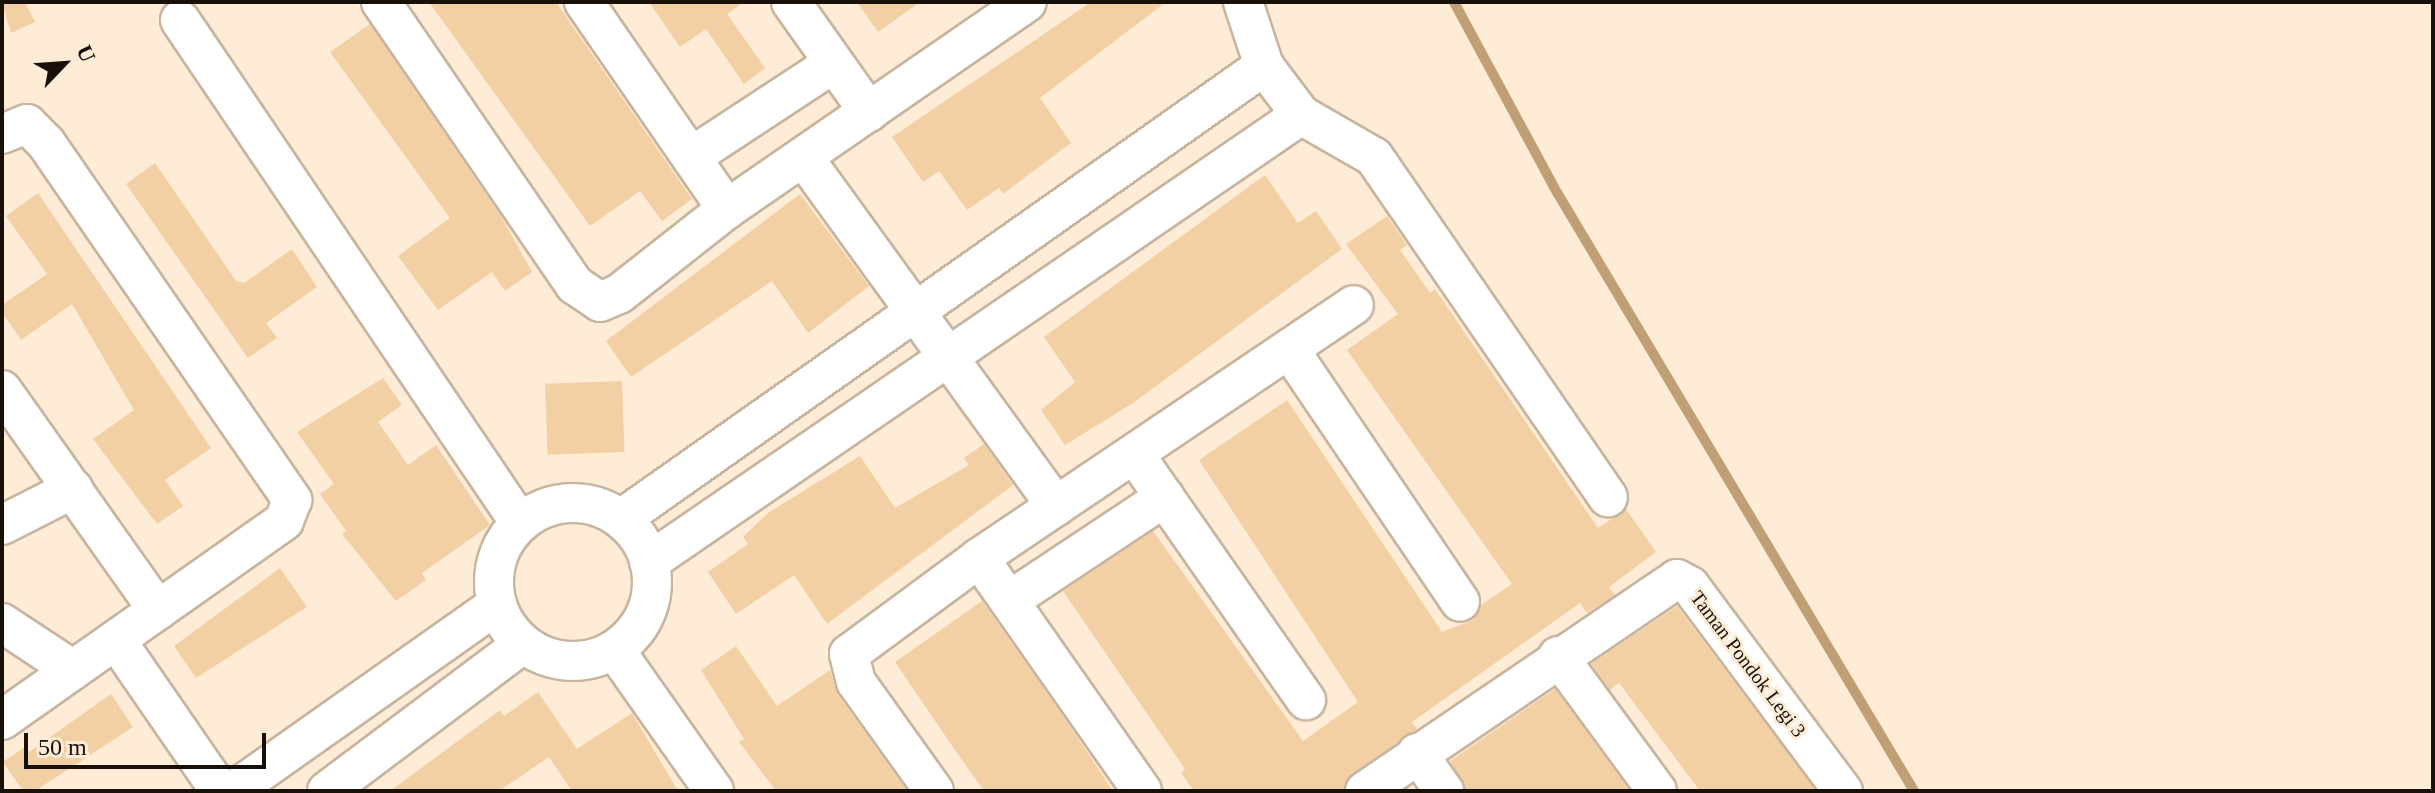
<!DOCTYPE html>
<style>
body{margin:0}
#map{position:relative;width:2435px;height:793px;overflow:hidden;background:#ffecd6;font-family:"Times New Roman",serif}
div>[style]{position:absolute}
.stream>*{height:10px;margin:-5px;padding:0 5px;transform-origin:5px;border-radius:5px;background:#c19f75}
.building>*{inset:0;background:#f3cfa4;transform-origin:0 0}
.roads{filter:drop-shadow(2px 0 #c7b5a0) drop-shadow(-2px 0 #c7b5a0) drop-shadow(0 2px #c7b5a0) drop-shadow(0 -2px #c7b5a0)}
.minor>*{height:38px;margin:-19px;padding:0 19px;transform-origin:19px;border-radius:19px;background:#fff}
.minor>.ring{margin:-19px;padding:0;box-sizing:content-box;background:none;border:38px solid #fff;border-radius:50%}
span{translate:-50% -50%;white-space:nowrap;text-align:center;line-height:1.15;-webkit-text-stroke:6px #ffecd6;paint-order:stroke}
.street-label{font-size:20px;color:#171109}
.frame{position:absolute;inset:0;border:4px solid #171109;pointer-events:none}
.north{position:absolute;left:24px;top:24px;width:80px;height:80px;-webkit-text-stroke:6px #ffecd6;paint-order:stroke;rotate:65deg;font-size:22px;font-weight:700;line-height:32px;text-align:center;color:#171109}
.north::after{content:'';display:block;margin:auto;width:28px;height:36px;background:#171109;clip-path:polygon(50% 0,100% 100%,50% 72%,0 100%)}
.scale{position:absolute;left:24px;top:733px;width:242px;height:36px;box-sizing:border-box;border:4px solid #171109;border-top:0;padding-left:10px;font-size:24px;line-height:28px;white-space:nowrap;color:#171109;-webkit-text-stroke:6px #ffecd6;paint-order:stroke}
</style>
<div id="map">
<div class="stream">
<div style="left:1454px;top:2px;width:218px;rotate:61.6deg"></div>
<div style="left:1558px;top:194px;width:695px;rotate:59.19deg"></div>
</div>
<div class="building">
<div style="clip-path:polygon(2px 2px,25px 2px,35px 22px,11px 33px)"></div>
<div style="clip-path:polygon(429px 2px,556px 2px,692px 199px,662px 221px,640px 191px,590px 226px)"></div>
<div style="clip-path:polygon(649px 2px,744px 2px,727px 14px,765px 68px,744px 84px,706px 29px,680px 47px)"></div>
<div style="clip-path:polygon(857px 2px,920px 2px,878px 32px)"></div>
<div style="clip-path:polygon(1091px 2px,1166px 2px,1040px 98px,1071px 143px,1003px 194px,999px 188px,967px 210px,939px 171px,923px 182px,892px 137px)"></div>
<div style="clip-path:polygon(370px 24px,502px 218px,532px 272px,505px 291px,492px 272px,438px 310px,398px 256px,450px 218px,330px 52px)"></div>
<div style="clip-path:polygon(155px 163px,236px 281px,244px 283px,292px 249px,317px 287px,266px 323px,277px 338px,248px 358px,126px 184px)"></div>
<div style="clip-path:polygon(1265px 175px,1298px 223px,1316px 211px,1342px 249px,1133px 403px,1065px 445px,1041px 410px,1075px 382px,1044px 337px)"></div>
<div style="clip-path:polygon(38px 193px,211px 448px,165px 480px,183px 506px,157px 524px,93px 439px,134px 410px,72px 304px,21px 340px,2px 312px,2px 305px,47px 274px,6px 216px)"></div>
<div style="clip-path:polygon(800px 194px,869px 286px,808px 333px,772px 281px,631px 377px,606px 341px)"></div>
<div style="clip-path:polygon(1387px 216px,1407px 245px,1400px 250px,1430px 293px,1435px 289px,1598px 528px,1626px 509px,1656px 552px,1609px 587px,1615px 595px,1587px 613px,1580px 603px,1412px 722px,1417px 729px,1353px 773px,1343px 791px,1194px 791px,1181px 773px,1185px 769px,1063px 591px,1153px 531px,1303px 741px,1358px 702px,1199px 460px,1287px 400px,1442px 632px,1473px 620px,1481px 605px,1512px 584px,1347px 350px,1398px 314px,1346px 244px)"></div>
<div style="clip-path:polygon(383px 378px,402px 405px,378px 422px,408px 465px,436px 445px,490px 525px,422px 573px,426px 580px,396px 601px,342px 534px,346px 531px,320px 494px,334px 484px,297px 432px)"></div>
<div style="left:622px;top:381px;width:71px;height:77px;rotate:88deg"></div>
<div style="clip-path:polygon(984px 444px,1013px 485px,827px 624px,794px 575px,736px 614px,708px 572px,748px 544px,743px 537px,768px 513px,860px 456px,895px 508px,969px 465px,964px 458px)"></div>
<div style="clip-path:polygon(280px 568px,307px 607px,196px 678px,174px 646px)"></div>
<div style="clip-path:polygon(982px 601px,1065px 719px,1113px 791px,984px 791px,957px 753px,895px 662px)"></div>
<div style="clip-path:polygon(1677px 606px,1816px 791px,1700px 791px,1619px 683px,1610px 690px,1591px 664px)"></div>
<div style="clip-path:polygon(736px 646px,777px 706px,830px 670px,838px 695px,907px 791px,776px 791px,739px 742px,744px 739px,701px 670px)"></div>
<div style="clip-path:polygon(1555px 689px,1630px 791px,1466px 791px,1450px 761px)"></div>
<div style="clip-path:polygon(538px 692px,577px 749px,632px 713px,678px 791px,572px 791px,549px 757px,499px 791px,390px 791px,500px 710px,504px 716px)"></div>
<div style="clip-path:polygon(111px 694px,133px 727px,35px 791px,23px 791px,3px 762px,26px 746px,29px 752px)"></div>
</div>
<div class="roads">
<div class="minor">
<div style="left:381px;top:2px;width:343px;rotate:55.6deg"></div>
<div style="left:575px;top:285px;width:30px;rotate:34deg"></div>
<div style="left:600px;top:302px;width:21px;rotate:-23deg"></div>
<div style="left:619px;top:294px;width:137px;rotate:-38.2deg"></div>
<div style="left:727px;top:209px;width:364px;rotate:-34.6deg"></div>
<div style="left:584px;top:2px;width:252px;rotate:55.4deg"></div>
<div style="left:791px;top:2px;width:135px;rotate:54.7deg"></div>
<div style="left:1243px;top:2px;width:67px;rotate:71.8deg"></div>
<div style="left:1264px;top:66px;width:61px;rotate:52.9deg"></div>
<div style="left:1301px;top:115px;width:84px;rotate:29.9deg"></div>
<div style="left:1374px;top:157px;width:413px;rotate:55.5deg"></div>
<div style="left:180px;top:20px;width:607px;rotate:55.94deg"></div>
<div style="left:2px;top:134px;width:27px;rotate:-22deg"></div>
<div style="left:27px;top:124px;width:27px;rotate:45deg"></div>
<div style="left:46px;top:143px;width:434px;rotate:55.4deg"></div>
<div style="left:292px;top:500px;width:22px;rotate:111deg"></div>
<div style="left:284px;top:521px;width:345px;rotate:144.8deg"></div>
<div style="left:691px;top:157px;width:171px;rotate:-33.3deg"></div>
<div style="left:804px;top:158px;width:430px;rotate:54.1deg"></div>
<div style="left:1289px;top:349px;width:305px;rotate:55.9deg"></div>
<div style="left:2px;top:390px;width:270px;rotate:54.7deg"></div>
<div style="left:1135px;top:455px;width:299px;rotate:55.1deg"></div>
<div class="ring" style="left:494px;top:503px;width:120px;height:120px"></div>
<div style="left:621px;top:519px;width:787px;rotate:-35.17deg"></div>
<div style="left:2px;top:525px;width:80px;rotate:-26.9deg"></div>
<div style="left:979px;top:558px;width:284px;rotate:55deg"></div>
<div style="left:649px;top:562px;width:791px;rotate:-34.43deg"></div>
<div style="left:1010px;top:600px;width:186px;rotate:-33.6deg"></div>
<div style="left:2px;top:623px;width:85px;rotate:33.5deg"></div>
<div style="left:116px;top:640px;width:183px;rotate:55.4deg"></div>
<div style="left:615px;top:650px;width:172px;rotate:54.9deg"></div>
<div style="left:1558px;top:656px;width:167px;rotate:53.7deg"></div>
<div style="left:1417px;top:753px;width:47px;rotate:54.6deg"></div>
<div style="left:233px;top:791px;width:323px;rotate:-35.2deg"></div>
<div style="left:327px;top:791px;width:245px;rotate:-36.9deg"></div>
<div style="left:934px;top:791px;width:134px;rotate:-125.6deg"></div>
<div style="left:856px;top:682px;width:29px;rotate:-104deg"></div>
<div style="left:849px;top:654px;width:162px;rotate:-36.4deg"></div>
<div style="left:979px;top:558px;width:452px;rotate:-34deg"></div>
<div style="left:1365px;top:791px;width:377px;rotate:-34.2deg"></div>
<div style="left:1677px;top:579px;width:15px;rotate:28deg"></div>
<div style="left:1690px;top:586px;width:256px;rotate:53.3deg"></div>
</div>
</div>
<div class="street-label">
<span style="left:1748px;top:664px;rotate:53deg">Taman Pondok Legi 3</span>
</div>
<div class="frame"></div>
<div class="north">U</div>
<div class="scale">50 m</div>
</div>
